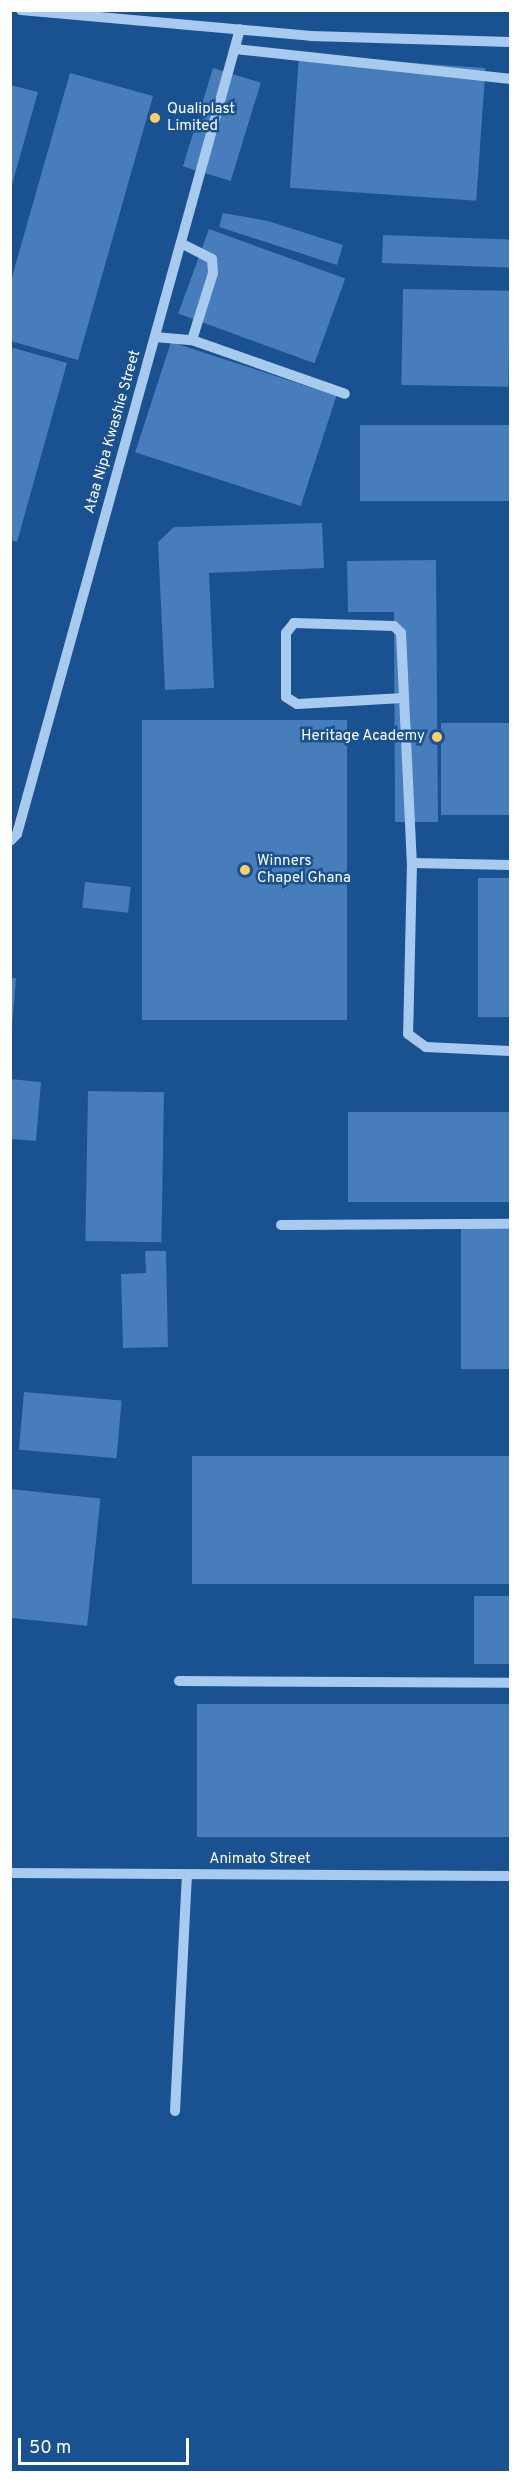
<!DOCTYPE html>
<style>
body{margin:0}
#map{position:relative;width:521px;height:2483px;overflow:hidden;background:#195191;font-family:Overpass,sans-serif}
div>[style]{position:absolute}
.building>*{inset:0;background:#467dba;transform-origin:0 0}
.minor>*{height:10px;margin:-5px;padding:0 5px;transform-origin:5px;border-radius:5px;background:#a8caef}
.dots>*{width:16px;height:16px;translate:-50% -50%;box-sizing:border-box;border:3px solid #195191;border-radius:50%}
span{translate:-50% -50%;white-space:nowrap;text-align:center;line-height:1.15;-webkit-text-stroke:5px #195191;paint-order:stroke}
.poi-label{font-size:15px;color:#fff}
.left{translate:0 -50%;text-align:left}
.right{translate:-100% -50%;text-align:right}
.street-label{font-size:15px;color:#fff}
.frame{position:absolute;inset:0;border:12px solid #fff;pointer-events:none}
.scale{position:absolute;left:18px;top:2438px;width:171px;height:27px;box-sizing:border-box;border:3px solid #fff;border-top:0;padding-left:8px;font-size:18px;line-height:21px;white-space:nowrap;color:#fff;-webkit-text-stroke:4px #195191;paint-order:stroke}
</style>
<div id="map">
<div class="building">
<div style="left:299px;top:55px;width:187px;height:133px;rotate:4deg"></div>
<div style="left:213px;top:68px;width:50px;height:103px;rotate:17deg"></div>
<div style="clip-path:polygon(70px 73px,153px 96px,78px 360px,10px 341px,10px 284px)"></div>
<div style="clip-path:polygon(10px 85px,38px 92px,11px 188px,10px 188px)"></div>
<div style="clip-path:polygon(223px 213px,268px 221px,343px 245px,337px 265px,219px 227px)"></div>
<div style="left:209px;top:229px;width:145px;height:90px;rotate:20deg"></div>
<div style="left:383px;top:235px;width:127px;height:28px;rotate:2deg"></div>
<div style="left:403px;top:289px;width:107px;height:96px;rotate:1deg"></div>
<div style="left:171px;top:342px;width:174px;height:116px;rotate:18deg"></div>
<div style="clip-path:polygon(10px 347px,67px 363px,17px 542px,10px 540px)"></div>
<div style="left:510px;top:425px;width:76px;height:150px;rotate:90deg"></div>
<div style="clip-path:polygon(322px 523px,324px 568px,209px 573px,214px 688px,165px 690px,158px 542px,174px 527px)"></div>
<div style="clip-path:polygon(436px 560px,438px 822px,395px 822px,394px 612px,348px 612px,347px 561px)"></div>
<div style="left:142px;top:720px;width:205px;height:300px"></div>
<div style="left:510px;top:723px;width:92px;height:69px;rotate:90deg"></div>
<div style="left:478px;top:878px;width:32px;height:139px"></div>
<div style="left:85px;top:882px;width:46px;height:26px;rotate:6deg"></div>
<div style="clip-path:polygon(10px 978px,16px 978px,12px 1026px,10px 1026px)"></div>
<div style="clip-path:polygon(10px 1079px,41px 1082px,36px 1141px,10px 1139px)"></div>
<div style="left:88px;top:1091px;width:76px;height:150px;rotate:1deg"></div>
<div style="left:510px;top:1112px;width:90px;height:162px;rotate:90deg"></div>
<div style="left:461px;top:1229px;width:49px;height:140px"></div>
<div style="clip-path:polygon(145px 1251px,166px 1251px,168px 1347px,123px 1348px,121px 1274px,146px 1273px)"></div>
<div style="left:24px;top:1392px;width:98px;height:58px;rotate:5deg"></div>
<div style="left:510px;top:1456px;width:128px;height:318px;rotate:90deg"></div>
<div style="left:10px;top:1489px;width:91px;height:128px;rotate:6deg"></div>
<div style="left:474px;top:1596px;width:36px;height:68px"></div>
<div style="left:510px;top:1704px;width:133px;height:313px;rotate:90deg"></div>
</div>
<div class="minor">
<div style="left:21px;top:10px;width:291px;rotate:5.1deg"></div>
<div style="left:311px;top:36px;width:199px;rotate:1.7deg"></div>
<div style="left:235px;top:49px;width:277px;rotate:6.2deg"></div>
<div style="left:155px;top:337px;width:37px;rotate:5deg"></div>
<div style="left:192px;top:340px;width:70px;rotate:-72.6deg"></div>
<div style="left:213px;top:273px;width:14px;rotate:-94deg"></div>
<div style="left:212px;top:259px;width:35px;rotate:-153deg"></div>
<div style="left:192px;top:340px;width:162px;rotate:19.4deg"></div>
<div style="left:403px;top:698px;width:106px;rotate:176.8deg"></div>
<div style="left:297px;top:704px;width:13px;rotate:-148deg"></div>
<div style="left:286px;top:697px;width:64px;rotate:-90deg"></div>
<div style="left:286px;top:633px;width:13px;rotate:-51deg"></div>
<div style="left:294px;top:623px;width:100px;rotate:1.7deg"></div>
<div style="left:394px;top:626px;width:10px;rotate:45deg"></div>
<div style="left:401px;top:633px;width:230px;rotate:87.3deg"></div>
<div style="left:412px;top:863px;width:171px;rotate:91.3deg"></div>
<div style="left:408px;top:1034px;width:22px;rotate:36deg"></div>
<div style="left:426px;top:1047px;width:84px;rotate:2.7deg"></div>
<div style="left:10px;top:841px;width:10px;rotate:-45deg"></div>
<div style="left:17px;top:834px;width:835px;rotate:-74.52deg"></div>
<div style="left:412px;top:863px;width:98px;rotate:1.2deg"></div>
<div style="left:281px;top:1225px;width:229px;rotate:-0.3deg"></div>
<div style="left:179px;top:1681px;width:331px;rotate:0.3deg"></div>
<div style="left:10px;top:1873px;width:500px;rotate:0.34deg"></div>
<div style="left:175px;top:2111px;width:236px;rotate:-87.1deg"></div>
</div>
<div class="dots">
<div style="left:155px;top:118px;background:#ffcf66"></div>
<div style="left:437px;top:737px;background:#ffcf66"></div>
<div style="left:245px;top:870px;background:#ffcf66"></div>
</div>
<div class="poi-label">
<span class="left" style="left:167px;top:118px">Qualiplast<br>Limited</span>
<span class="right" style="left:425px;top:737px">Heritage Academy</span>
<span class="left" style="left:257px;top:870px">Winners<br>Chapel Ghana</span>
</div>
<div class="street-label">
<span style="left:113px;top:432px;rotate:-74deg">Ataa Nipa Kwashie Street</span>
<span style="left:260px;top:1860px">Animato Street</span>
</div>
<div class="frame"></div>
<div class="scale">50 m</div>
</div>
